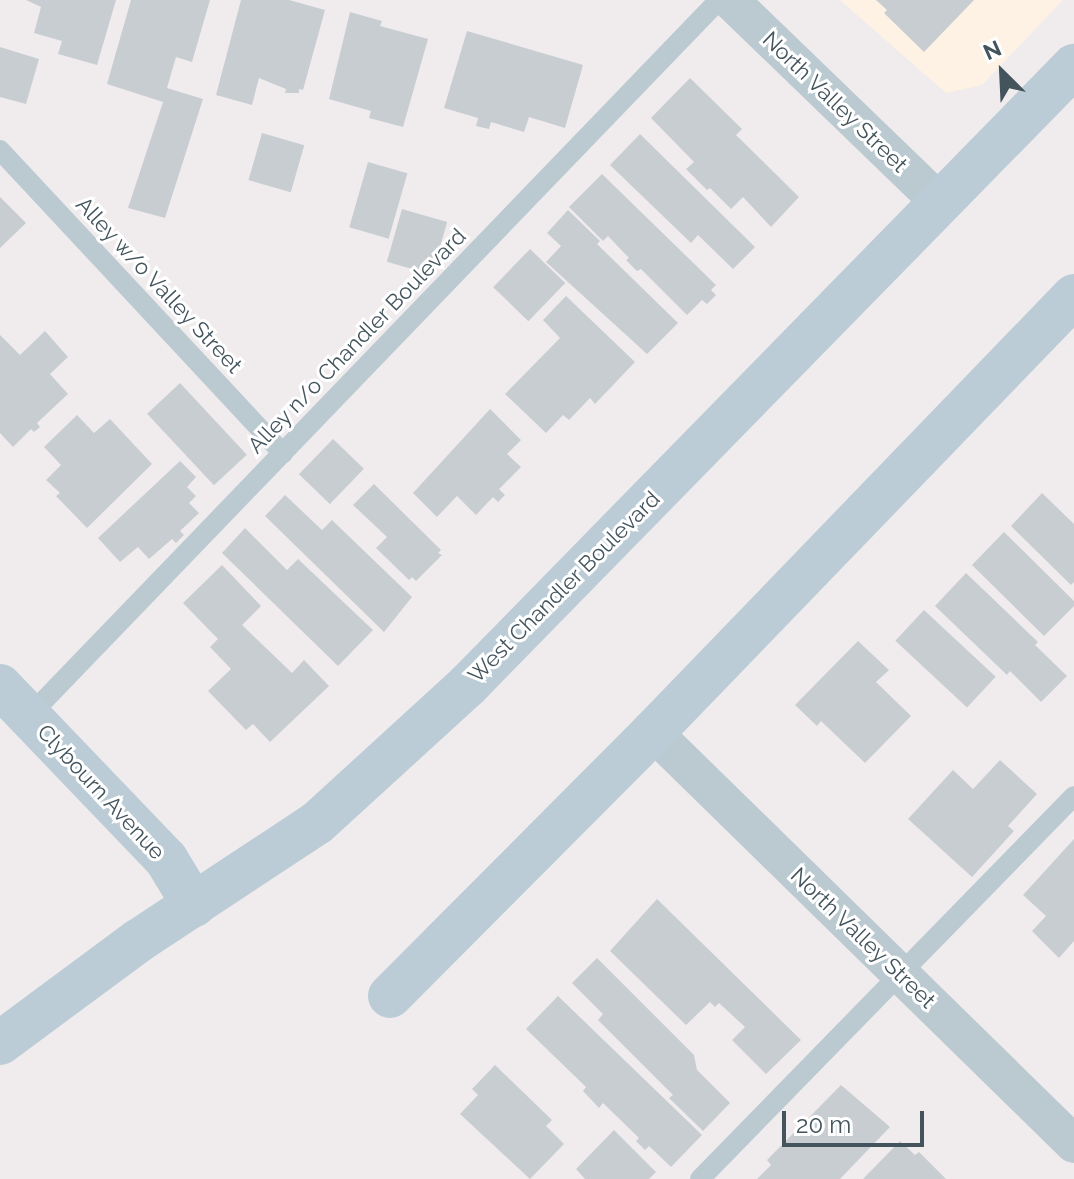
<!DOCTYPE html>
<style>
body{margin:0}
#map{position:relative;width:1074px;height:1179px;overflow:hidden;background:#f0eced;font-family:Raleway,sans-serif}
div>[style]{position:absolute}
.commercial>*{inset:0;background:#fdf2e3}
.building>*{inset:0;background:#c8cdd2;transform-origin:0 0}
.lane>*{height:20px;margin:-10px;padding:0 10px;transform-origin:10px;border-radius:10px;background:#bbcad1}
.street>*{height:38px;margin:-19px;padding:0 19px;transform-origin:19px;border-radius:19px;background:#bbcad1}
.secondary>*{height:44px;margin:-22px;padding:0 22px;transform-origin:22px;border-radius:22px;background:#bbccd6}
span{translate:-50% -50%;white-space:nowrap;text-align:center;line-height:1.15;-webkit-text-stroke:6px #fff;paint-order:stroke}
.street-label{font-size:22px;color:#43545c}
.north{position:absolute;left:962px;top:32px;width:80px;height:80px;-webkit-text-stroke:6px #fff;paint-order:stroke;rotate:336deg;font-size:22px;font-weight:700;line-height:32px;text-align:center;color:#43545c}
.north::after{content:'';display:block;margin:auto;width:28px;height:36px;background:#43545c;clip-path:polygon(50% 0,100% 100%,50% 72%,0 100%)}
.scale{position:absolute;left:782px;top:1111px;width:142px;height:36px;box-sizing:border-box;border:4px solid #43545c;border-top:0;padding-left:10px;font-size:24px;line-height:28px;white-space:nowrap;color:#43545c;-webkit-text-stroke:6px #fff;paint-order:stroke}
</style>
<div id="map">
<div class="commercial">
<div style="clip-path:polygon(840px 0,1063px 0,982px 85px,946px 93px)"></div>
</div>
<div class="building">
<div style="clip-path:polygon(26px 0,116px 0,97px 65px,58px 54px,62px 41px,34px 33px,41px 7px)"></div>
<div style="clip-path:polygon(131px 0,210px 0,192px 62px,176px 57px,167px 88px,203px 99px,165px 218px,128px 208px,163px 102px,107px 84px)"></div>
<div style="clip-path:polygon(241px 0,289px 0,325px 10px,303px 90px,299px 89px,299px 93px,285px 93px,286px 89px,259px 78px,252px 105px,216px 95px)"></div>
<div style="clip-path:polygon(876px 0,974px 0,924px 52px,884px 13px,887px 10px)"></div>
<div style="clip-path:polygon(350px 12px,382px 21px,380px 26px,428px 39px,403px 127px,369px 118px,371px 111px,329px 99px)"></div>
<div style="clip-path:polygon(467px 31px,583px 65px,565px 128px,529px 117px,524px 132px,491px 122px,489px 129px,476px 126px,478px 118px,444px 108px)"></div>
<div style="clip-path:polygon(0 47px,39px 59px,26px 104px,0 97px)"></div>
<div style="clip-path:polygon(690px 78px,742px 129px,736px 135px,799px 197px,771px 227px,743px 197px,731px 209px,710px 188px,707px 190px,686px 169px,694px 162px,651px 118px)"></div>
<div style="left:262px;top:133px;width:44px;height:49px;rotate:16deg"></div>
<div style="clip-path:polygon(640px 134px,755px 247px,733px 269px,698px 235px,691px 243px,610px 165px)"></div>
<div style="left:368px;top:162px;width:41px;height:68px;rotate:16deg"></div>
<div style="clip-path:polygon(602px 174px,716px 285px,711px 290px,716px 295px,707px 304px,702px 300px,687px 315px,641px 269px,637px 271px,626px 260px,629px 258px,608px 236px,603px 241px,569px 207px)"></div>
<div style="clip-path:polygon(0 197px,26px 223px,0 248px)"></div>
<div style="left:402px;top:209px;width:47px;height:55px;rotate:16deg"></div>
<div style="clip-path:polygon(568px 210px,600px 241px,597px 244px,678px 323px,647px 354px,546px 262px,561px 246px,547px 233px)"></div>
<div style="left:530px;top:249px;width:49px;height:53px;rotate:44deg"></div>
<div style="clip-path:polygon(566px 296px,635px 362px,595px 404px,590px 398px,569px 420px,563px 415px,546px 433px,505px 394px,560px 338px,543px 320px)"></div>
<div style="clip-path:polygon(45px 331px,68px 357px,50px 374px,68px 394px,37px 423px,40px 427px,34px 432px,31px 429px,13px 447px,0 433px,0 335px,20px 355px)"></div>
<div style="left:180px;top:383px;width:98px;height:45px;rotate:47deg"></div>
<div style="clip-path:polygon(490px 409px,521px 440px,507px 454px,521px 467px,499px 489px,505px 495px,498px 502px,493px 497px,476px 515px,457px 496px,437px 517px,413px 493px)"></div>
<div style="clip-path:polygon(77px 415px,94px 433px,110px 419px,152px 464px,87px 528px,56px 496px,60px 493px,46px 480px,61px 465px,44px 447px)"></div>
<div style="left:333px;top:439px;width:43px;height:49px;rotate:44deg"></div>
<div style="clip-path:polygon(180px 461px,196px 477px,187px 487px,196px 496px,189px 503px,199px 513px,180px 531px,184px 535px,176px 543px,172px 539px,149px 559px,138px 547px,120px 562px,98px 538px)"></div>
<div style="clip-path:polygon(374px 484px,441px 550px,438px 553px,442px 555px,416px 581px,412px 577px,409px 580px,376px 548px,387px 537px,353px 505px)"></div>
<div style="clip-path:polygon(1042px 493px,1074px 524px,1074px 582px,1071px 585px,1011px 526px)"></div>
<div style="clip-path:polygon(285px 495px,322px 530px,332px 520px,412px 597px,384px 632px,265px 516px)"></div>
<div style="clip-path:polygon(245px 528px,287px 570px,298px 559px,373px 630px,338px 666px,222px 553px)"></div>
<div style="clip-path:polygon(1004px 532px,1074px 601px,1074px 606px,1044px 636px,972px 565px)"></div>
<div style="clip-path:polygon(222px 565px,261px 606px,242px 625px,292px 673px,304px 660px,329px 686px,270px 742px,253px 724px,246px 730px,208px 691px,231px 669px,210px 647px,218px 639px,183px 603px)"></div>
<div style="clip-path:polygon(966px 573px,1038px 642px,1035px 645px,1067px 676px,1041px 702px,1010px 671px,1007px 675px,935px 606px)"></div>
<div style="left:924px;top:610px;width:98px;height:42px;rotate:43deg"></div>
<div style="clip-path:polygon(858px 641px,889px 670px,876px 682px,911px 716px,865px 763px,821px 721px,817px 726px,795px 705px)"></div>
<div style="clip-path:polygon(1000px 760px,1037px 794px,1008px 826px,1014px 831px,972px 877px,908px 819px,953px 770px,973px 789px)"></div>
<div style="clip-path:polygon(1074px 839px,1074px 941px,1059px 958px,1032px 931px,1046px 916px,1023px 895px)"></div>
<div style="clip-path:polygon(657px 899px,801px 1040px,766px 1074px,732px 1040px,745px 1027px,719px 1003px,715px 1007px,710px 1002px,686px 1025px,610px 951px)"></div>
<div style="clip-path:polygon(597px 958px,694px 1055px,697px 1070px,730px 1103px,703px 1131px,669px 1098px,673px 1095px,598px 1020px,603px 1014px,572px 983px)"></div>
<div style="clip-path:polygon(558px 996px,702px 1135px,671px 1167px,649px 1146px,645px 1150px,636px 1141px,639px 1138px,603px 1103px,599px 1108px,583px 1091px,586px 1087px,526px 1029px)"></div>
<div style="clip-path:polygon(495px 1065px,552px 1120px,546px 1126px,564px 1144px,530px 1179px,460px 1114px,478px 1095px,472px 1089px)"></div>
<div style="clip-path:polygon(841px 1085px,890px 1127px,840px 1179px,757px 1179px,771px 1165px,767px 1160px)"></div>
<div style="clip-path:polygon(614px 1130px,656px 1172px,649px 1179px,585px 1179px,576px 1169px)"></div>
<div style="clip-path:polygon(900px 1141px,915px 1155px,919px 1152px,946px 1179px,863px 1179px)"></div>
</div>
<div class="lane">
<div style="left:0;top:150px;width:415px;rotate:47deg"></div>
<div style="left:29px;top:716px;width:994px;rotate:-46.06deg"></div>
<div style="left:700px;top:1179px;width:535px;rotate:-45.68deg"></div>
</div>
<div class="street">
<div style="left:730px;top:0;width:293px;rotate:44deg"></div>
<div style="left:653px;top:732px;width:589px;rotate:44.38deg"></div>
</div>
<div class="secondary">
<div style="left:0;top:686px;width:240px;rotate:46.2deg"></div>
<div style="left:166px;top:859px;width:54px;rotate:58.7deg"></div>
<div style="left:390px;top:996px;width:373px;rotate:-45.1deg"></div>
<div style="left:653px;top:732px;width:606px;rotate:-46deg"></div>
<div style="left:0;top:1043px;width:172px;rotate:-36.5deg"></div>
<div style="left:138px;top:941px;width:214px;rotate:-33.4deg"></div>
<div style="left:317px;top:823px;width:203px;rotate:-42.4deg"></div>
<div style="left:467px;top:686px;width:868px;rotate:-45.61deg"></div>
</div>
<div class="street-label">
<span style="left:835px;top:102px;rotate:44deg">North Valley Street</span>
<span style="left:159px;top:285px;rotate:47deg">Alley w/o Valley Street</span>
<span style="left:357px;top:341px;rotate:-46deg">Alley n/o Chandler Boulevard</span>
<span style="left:564px;top:587px;rotate:-45deg">West Chandler Boulevard</span>
<span style="left:101px;top:792px;rotate:47deg">Clybourn Avenue</span>
<span style="left:863px;top:938px;rotate:44deg">North Valley Street</span>
</div>
<div class="north">N</div>
<div class="scale">20 m</div>
</div>
